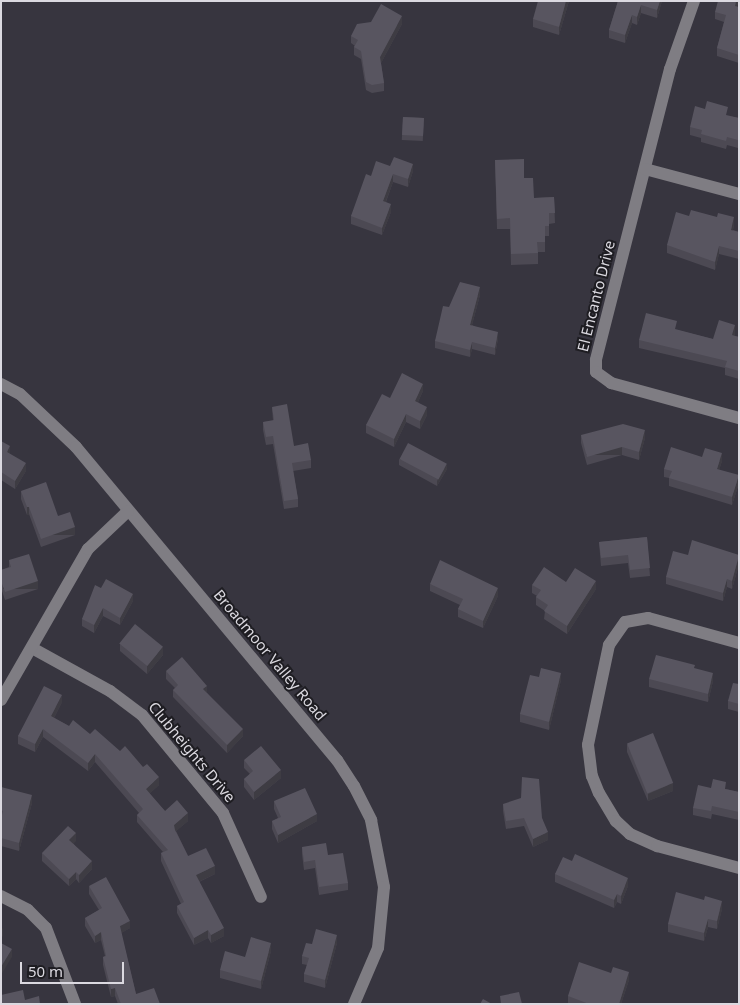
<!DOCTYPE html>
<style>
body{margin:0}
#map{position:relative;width:740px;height:1005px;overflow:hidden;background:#37353f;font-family:"Noto Sans",sans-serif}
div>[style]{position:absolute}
.minor>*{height:12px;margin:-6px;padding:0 6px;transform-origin:6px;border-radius:6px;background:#7f7d83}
.wall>*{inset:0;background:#4c4953;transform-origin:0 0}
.shaded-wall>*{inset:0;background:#3e3c43;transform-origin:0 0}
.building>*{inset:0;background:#585560;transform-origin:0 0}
span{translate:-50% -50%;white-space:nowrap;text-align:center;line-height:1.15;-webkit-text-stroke:4px #1e1d22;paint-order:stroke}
.street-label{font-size:15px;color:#dbd9e0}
.frame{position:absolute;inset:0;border:2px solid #dbd9e0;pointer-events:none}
.scale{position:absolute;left:20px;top:962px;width:104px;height:22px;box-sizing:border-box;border:2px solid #dbd9e0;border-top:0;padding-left:6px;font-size:15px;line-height:18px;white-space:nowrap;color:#dbd9e0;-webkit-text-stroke:4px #1e1d22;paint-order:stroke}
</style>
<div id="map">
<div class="minor">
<div style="left:694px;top:1px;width:72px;rotate:109.4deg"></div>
<div style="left:670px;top:69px;width:300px;rotate:104.3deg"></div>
<div style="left:596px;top:360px;width:12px;rotate:90deg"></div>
<div style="left:596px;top:372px;width:19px;rotate:36deg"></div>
<div style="left:611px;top:383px;width:133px;rotate:15.3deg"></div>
<div style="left:645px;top:169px;width:97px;rotate:14.9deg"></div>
<div style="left:1px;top:384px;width:21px;rotate:28deg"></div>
<div style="left:20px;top:394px;width:77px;rotate:43.4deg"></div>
<div style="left:76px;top:447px;width:408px;rotate:50.2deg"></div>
<div style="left:337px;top:760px;width:31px;rotate:57deg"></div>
<div style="left:354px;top:786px;width:38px;rotate:63deg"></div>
<div style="left:371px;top:820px;width:68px;rotate:79deg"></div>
<div style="left:384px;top:887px;width:61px;rotate:95.6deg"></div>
<div style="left:378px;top:948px;width:61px;rotate:113.2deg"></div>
<div style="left:739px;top:643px;width:94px;rotate:-164.6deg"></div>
<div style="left:648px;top:618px;width:23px;rotate:170deg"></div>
<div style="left:625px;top:622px;width:28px;rotate:125deg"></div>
<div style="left:609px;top:645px;width:102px;rotate:101.9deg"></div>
<div style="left:588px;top:745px;width:31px;rotate:83deg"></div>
<div style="left:592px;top:776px;width:18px;rotate:68deg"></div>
<div style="left:599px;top:793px;width:33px;rotate:59deg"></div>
<div style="left:616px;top:821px;width:19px;rotate:43deg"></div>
<div style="left:630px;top:834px;width:30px;rotate:24deg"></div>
<div style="left:657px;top:846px;width:85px;rotate:15deg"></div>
<div style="left:32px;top:648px;width:89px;rotate:28.9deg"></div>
<div style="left:110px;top:691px;width:40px;rotate:37deg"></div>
<div style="left:142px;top:715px;width:127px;rotate:50.4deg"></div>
<div style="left:223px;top:813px;width:92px;rotate:65.7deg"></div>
<div style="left:1px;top:700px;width:174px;rotate:-60.1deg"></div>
<div style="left:88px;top:549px;width:55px;rotate:-43.5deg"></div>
<div style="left:1px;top:896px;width:30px;rotate:27deg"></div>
<div style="left:28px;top:910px;width:25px;rotate:45deg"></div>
<div style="left:46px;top:928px;width:81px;rotate:69.1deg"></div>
</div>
<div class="wall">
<div style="clip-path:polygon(569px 1px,559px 35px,533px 27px,533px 19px)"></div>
<div style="clip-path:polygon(618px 1px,662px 1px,657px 18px,641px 13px,637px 25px,632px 23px,625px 43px,609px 38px,609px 30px)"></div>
<div style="clip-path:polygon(738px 1px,737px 7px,739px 7px,739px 63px,717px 56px,717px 48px,724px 22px,715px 19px,715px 12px)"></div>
<div style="clip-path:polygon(402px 24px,381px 63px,384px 83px,384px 91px,372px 93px,366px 90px,361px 59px,354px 55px,354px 47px,355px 46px,351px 43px,351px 36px)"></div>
<div style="clip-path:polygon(728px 116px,739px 118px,738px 148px,727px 145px,726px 149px,701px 142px,701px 138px,690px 135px,690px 127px)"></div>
<div style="left:403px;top:117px;width:21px;height:23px;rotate:3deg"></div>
<div style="clip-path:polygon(495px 160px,524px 178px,534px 198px,554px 197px,555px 223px,549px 224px,549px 236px,545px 236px,545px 252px,538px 252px,538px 264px,511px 265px,510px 229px,497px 229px)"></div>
<div style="clip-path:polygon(390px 166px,413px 171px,408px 187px,393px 182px,386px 202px,391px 212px,382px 235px,351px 224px,351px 216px,371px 176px)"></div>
<div style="clip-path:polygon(689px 216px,734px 225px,733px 230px,739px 232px,739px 259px,719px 254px,715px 270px,667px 253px,667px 245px)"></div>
<div style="clip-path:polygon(480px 295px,472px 325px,498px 339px,495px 355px,472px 349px,470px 357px,435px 348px,435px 341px,449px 307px)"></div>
<div style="clip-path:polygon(677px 330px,713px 339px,735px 333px,734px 336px,739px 337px,739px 379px,725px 375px,725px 368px,639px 348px,639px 340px)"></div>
<div style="clip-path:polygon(423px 391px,418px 402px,427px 415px,420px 429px,406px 422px,394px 447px,366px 433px,366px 425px,390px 398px)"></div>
<div style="clip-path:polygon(272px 407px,294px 446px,311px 460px,311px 468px,293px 471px,298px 499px,298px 507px,284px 509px,273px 444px,266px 445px,263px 430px,263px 422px,273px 421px)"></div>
<div style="clip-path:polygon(581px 435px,645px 438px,639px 460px,622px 455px,587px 465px,581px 443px)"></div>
<div style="clip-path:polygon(1px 441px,10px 454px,26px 471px,15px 489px,1px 480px)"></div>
<div style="clip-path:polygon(702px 457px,722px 461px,719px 470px,739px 483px,732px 505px,669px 486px,669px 478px,664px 477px,664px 469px)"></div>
<div style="clip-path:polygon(399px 459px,447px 469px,437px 486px,399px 465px)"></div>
<div style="clip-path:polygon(21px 491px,58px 516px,75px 535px,41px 547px,29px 514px,27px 515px,21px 499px)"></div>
<div style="clip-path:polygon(647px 537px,650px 576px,630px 578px,628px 563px,601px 566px,599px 542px)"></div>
<div style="clip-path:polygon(688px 555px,739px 555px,739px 564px,732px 589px,727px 587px,723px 601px,666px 584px,666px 577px)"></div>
<div style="clip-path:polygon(9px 560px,38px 589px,5px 600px,1px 588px,1px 570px,9px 567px)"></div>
<div style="clip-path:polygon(566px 582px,596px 589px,567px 634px,544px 619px,545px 611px,536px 605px,536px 597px,537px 596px,532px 593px,532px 585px)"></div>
<div style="clip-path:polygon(430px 584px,498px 596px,483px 628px,458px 617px,458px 609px,460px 605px,430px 591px)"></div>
<div style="clip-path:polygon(101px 588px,133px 601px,120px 625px,103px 616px,94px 633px,82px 626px,82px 619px)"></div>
<div style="clip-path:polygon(120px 644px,163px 655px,147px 674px,120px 651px)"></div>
<div style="clip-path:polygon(695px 669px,713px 681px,708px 702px,649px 687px,649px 679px)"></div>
<div style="clip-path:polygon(166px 671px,207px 693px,243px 736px,227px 753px,173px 697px,173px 690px,175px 688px,166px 679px)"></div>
<div style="clip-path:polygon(539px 677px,561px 680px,549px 730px,520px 722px,520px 714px)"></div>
<div style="clip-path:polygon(739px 684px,739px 712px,728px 709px,728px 701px)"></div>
<div style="clip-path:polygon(62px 702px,54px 718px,69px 726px,90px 734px,159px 785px,149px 794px,165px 811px,188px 821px,176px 831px,188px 856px,215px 874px,199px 882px,224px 936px,211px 943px,208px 938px,194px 945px,177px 913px,177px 906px,181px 904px,161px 861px,161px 853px,163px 852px,137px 822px,137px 815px,139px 813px,95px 762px,88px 771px,43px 737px,35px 752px,18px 744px,18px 736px)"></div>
<div style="clip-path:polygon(627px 744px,673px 791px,648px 801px,627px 752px)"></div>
<div style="clip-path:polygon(244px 760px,281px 778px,254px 800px,244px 787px,244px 779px,250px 774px,244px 768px)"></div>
<div style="clip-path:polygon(1px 787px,32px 803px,19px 851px,1px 846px)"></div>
<div style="clip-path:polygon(711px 788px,726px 789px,739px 792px,739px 820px,712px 814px,711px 819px,693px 815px,693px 808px)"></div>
<div style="clip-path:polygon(274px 801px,317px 821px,278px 843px,272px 829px,272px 821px,278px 818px,274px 809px)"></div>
<div style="clip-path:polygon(503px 804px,542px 818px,548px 840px,533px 847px,524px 826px,506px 829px,503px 811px)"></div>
<div style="clip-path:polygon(76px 841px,73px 843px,92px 869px,79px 883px,76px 879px,69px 886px,42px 861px,42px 853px)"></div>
<div style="clip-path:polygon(302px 847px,328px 855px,348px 883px,348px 890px,319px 895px,315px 868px,304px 870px,302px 854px)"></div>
<div style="clip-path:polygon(572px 861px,628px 886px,621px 904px,617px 902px,614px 908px,555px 882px,555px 874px)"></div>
<div style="clip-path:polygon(89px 886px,130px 928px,121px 933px,136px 994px,160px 1004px,118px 1004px,115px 996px,111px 997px,103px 965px,103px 957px,105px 956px,101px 940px,95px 943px,85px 926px,85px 918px,99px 910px,89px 894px)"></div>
<div style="clip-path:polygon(722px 909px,717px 929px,708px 927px,704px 941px,668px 932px,668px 924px)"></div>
<div style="clip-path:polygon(337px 943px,325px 988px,304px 982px,304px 974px,307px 965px,302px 964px,302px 956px,312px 944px)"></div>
<div style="clip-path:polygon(271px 951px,261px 989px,220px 978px,220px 970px,245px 957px)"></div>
<div style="clip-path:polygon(629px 980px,621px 1004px,568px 1004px,568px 996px)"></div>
</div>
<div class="shaded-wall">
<div style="clip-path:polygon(566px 1px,569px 1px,559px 35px,559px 27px)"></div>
<div style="clip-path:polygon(660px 1px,662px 1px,657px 18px,657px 10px)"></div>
<div style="clip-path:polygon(736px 1px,738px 1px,735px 14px,735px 6px)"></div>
<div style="clip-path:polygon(641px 5px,641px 13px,637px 25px,637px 17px)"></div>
<div style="clip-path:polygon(632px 15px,632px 23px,625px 43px,625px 35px)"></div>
<div style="clip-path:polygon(402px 16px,402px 24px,380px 65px,380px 57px)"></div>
<div style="clip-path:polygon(413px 164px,413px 171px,408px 187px,408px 179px)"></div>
<div style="clip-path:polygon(393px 174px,393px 182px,383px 209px,383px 201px)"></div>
<div style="clip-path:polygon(391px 204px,391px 212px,382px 235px,382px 228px)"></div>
<div style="clip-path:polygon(734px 217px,734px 225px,731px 238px,731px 230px)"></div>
<div style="clip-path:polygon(719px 246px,719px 254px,715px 270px,715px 262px)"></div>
<div style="clip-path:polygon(480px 287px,480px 295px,470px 332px,470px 325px)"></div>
<div style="clip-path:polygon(735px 325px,735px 333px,732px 343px,732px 335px)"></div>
<div style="clip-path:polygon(498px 332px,498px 339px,495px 355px,495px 348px)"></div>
<div style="clip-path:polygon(472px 342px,472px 349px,470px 357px,470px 350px)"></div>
<div style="clip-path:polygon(423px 384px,423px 391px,415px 408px,415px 401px)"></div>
<div style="clip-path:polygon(427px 407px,427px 415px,420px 429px,420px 421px)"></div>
<div style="clip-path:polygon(406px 414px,406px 422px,394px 447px,394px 439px)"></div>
<div style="clip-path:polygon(645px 430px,645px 438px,639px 460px,639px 452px)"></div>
<div style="clip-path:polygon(10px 446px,10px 453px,7px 460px,7px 452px)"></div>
<div style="left:622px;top:447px;width:8px;height:36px;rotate:90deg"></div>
<div style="clip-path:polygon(722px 453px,722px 461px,717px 477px,717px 469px)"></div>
<div style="clip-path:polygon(26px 463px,26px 471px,15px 489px,15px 481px)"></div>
<div style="clip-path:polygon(447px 464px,447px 469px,437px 486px,437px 481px)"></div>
<div style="clip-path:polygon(739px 475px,739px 483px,732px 505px,732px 497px)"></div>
<div style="left:27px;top:507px;width:2px;height:8px"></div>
<div style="left:75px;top:527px;width:8px;height:36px;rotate:90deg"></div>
<div style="clip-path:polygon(739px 556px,739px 564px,732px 589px,732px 581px)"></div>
<div style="clip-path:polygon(727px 579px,727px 587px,723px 601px,723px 593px)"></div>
<div style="left:38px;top:581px;width:8px;height:35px;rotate:90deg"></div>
<div style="clip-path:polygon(596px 581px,596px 589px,567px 634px,567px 626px)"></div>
<div style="clip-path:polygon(498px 588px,498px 596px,483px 628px,483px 621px)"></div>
<div style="clip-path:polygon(133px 594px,133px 601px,120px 625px,120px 618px)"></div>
<div style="clip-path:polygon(103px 608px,103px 616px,94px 633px,94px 625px)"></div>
<div style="clip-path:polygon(163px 647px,163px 655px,147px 674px,147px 666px)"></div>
<div style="clip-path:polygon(561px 673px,561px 680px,549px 730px,549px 722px)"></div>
<div style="clip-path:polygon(713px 673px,713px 681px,708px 702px,708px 694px)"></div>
<div style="clip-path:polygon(207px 686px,207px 694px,203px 689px)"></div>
<div style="clip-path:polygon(62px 695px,62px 702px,51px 724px,51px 716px)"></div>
<div style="clip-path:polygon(43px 729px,43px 737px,35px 752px,35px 744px)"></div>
<div style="clip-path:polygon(243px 729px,243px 736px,227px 753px,227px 745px)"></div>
<div style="clip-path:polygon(95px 754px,95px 762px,88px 771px,88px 763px)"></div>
<div style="clip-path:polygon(281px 770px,281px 778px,254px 800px,254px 792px)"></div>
<div style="clip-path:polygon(159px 777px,159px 785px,146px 797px,146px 789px)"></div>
<div style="clip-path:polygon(673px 783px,673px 791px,648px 801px,648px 794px)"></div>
<div style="clip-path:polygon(32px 795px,32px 803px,19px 851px,19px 843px)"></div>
<div style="clip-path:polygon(188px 813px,188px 821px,174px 833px,174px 825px)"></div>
<div style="clip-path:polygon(317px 814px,317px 821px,278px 843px,278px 835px)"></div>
<div style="clip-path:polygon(548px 832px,548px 840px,533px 847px,533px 839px)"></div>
<div style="clip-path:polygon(76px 833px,76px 841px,69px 848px,69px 840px)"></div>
<div style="clip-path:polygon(92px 861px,92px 869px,79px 883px,79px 875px)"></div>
<div style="clip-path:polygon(215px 866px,215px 874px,196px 883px,196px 875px)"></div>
<div style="clip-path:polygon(76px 872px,76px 879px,69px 886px,69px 879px)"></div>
<div style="clip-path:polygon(628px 878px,628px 886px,621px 904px,621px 896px)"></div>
<div style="clip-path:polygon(617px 894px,617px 902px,614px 908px,614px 900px)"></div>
<div style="clip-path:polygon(722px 901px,722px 909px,717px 929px,717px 921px)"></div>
<div style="clip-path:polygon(708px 919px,708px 927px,704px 941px,704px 933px)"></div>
<div style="clip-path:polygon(130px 921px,130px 928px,120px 934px,120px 926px)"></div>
<div style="clip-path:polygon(3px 928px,3px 936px,1px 938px,1px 930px)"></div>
<div style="clip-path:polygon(224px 928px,224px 936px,211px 943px,211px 935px)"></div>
<div style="clip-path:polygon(208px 930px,208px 938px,194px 945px,194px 938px)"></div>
<div style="clip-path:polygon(101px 932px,101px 940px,95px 943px,95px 936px)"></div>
<div style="clip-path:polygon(337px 935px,337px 943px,325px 988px,325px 980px)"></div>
<div style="clip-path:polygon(271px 943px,271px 951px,261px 989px,261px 981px)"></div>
<div style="clip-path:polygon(12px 949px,12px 957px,1px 975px,1px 967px)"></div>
<div style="clip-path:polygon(629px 972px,629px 980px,621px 1004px,619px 1004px)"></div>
<div style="clip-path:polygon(115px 988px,115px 996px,111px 997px,111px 989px)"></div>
</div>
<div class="building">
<div style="clip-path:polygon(538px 1px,566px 1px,559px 27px,533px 19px)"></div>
<div style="clip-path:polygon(618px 1px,660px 1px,657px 10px,641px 5px,637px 17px,632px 15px,625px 35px,609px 30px)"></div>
<div style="clip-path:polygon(718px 1px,736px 1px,735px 6px,739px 7px,739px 55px,717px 48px,726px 15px,715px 12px)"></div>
<div style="clip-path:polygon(381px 4px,402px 16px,380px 57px,384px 83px,372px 85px,366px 82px,361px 51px,354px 47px,358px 40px,351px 36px,357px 24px,371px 22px)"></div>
<div style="clip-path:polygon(707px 101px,728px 107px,726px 115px,739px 118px,738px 140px,727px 137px,726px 141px,701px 134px,702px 130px,690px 127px,695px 106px,705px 109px)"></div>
<div style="left:403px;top:117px;width:21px;height:18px;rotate:3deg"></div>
<div style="clip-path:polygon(394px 157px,413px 164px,408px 179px,393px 174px,383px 201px,391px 204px,382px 228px,351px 216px,366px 174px,371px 176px,376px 161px,390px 166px)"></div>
<div style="clip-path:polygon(524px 159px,524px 178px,533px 178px,534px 198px,554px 197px,555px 213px,549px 213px,549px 226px,545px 226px,545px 242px,537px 242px,538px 253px,511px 254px,510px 218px,497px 219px,495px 160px)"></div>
<div style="clip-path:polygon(691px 210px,717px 217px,718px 213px,734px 217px,731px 230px,739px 232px,739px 251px,719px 246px,715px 262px,667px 245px,676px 212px,689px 216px)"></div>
<div style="clip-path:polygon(460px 282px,480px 287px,470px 325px,498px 332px,495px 348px,472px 342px,470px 350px,435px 341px,443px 306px,449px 307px)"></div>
<div style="clip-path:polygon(646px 313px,677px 321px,675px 329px,713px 339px,719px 320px,735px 325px,732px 335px,739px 337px,739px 371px,725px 367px,727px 361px,639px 340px)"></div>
<div style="clip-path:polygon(402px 373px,423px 384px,415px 401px,427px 407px,420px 421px,406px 414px,394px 439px,366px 425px,382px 394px,390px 398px)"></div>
<div style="clip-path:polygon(287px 404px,294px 446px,308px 443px,311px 460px,292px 463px,298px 499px,284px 501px,273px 436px,266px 437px,263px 422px,274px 420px,272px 407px)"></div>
<div style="clip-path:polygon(623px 424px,645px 430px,639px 452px,622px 447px,587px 457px,581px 435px)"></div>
<div style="clip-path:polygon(1px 441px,10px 446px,7px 452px,26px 463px,15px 481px,1px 472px)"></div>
<div style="left:408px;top:443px;width:44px;height:18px;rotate:28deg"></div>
<div style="clip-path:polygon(671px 447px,702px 457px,705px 448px,722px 453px,717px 469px,739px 475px,732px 497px,669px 478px,672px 471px,664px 469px)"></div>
<div style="clip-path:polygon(46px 482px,58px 516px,70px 512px,75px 527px,41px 539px,29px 507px,27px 507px,21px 491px)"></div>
<div style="clip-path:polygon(647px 537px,650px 568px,630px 570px,628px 555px,601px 558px,599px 542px)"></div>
<div style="clip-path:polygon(692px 540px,739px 555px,732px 581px,727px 579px,723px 593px,666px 577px,673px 551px,688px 555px)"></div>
<div style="clip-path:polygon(29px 554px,38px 581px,5px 592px,1px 581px,1px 570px,11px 567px,9px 560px)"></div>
<div style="clip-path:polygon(440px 560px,498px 588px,483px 621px,458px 609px,463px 599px,430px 584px)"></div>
<div style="clip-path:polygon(544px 567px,566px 582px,575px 568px,596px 581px,567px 626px,544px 611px,548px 605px,536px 597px,541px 590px,532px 585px)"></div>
<div style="clip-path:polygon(106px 579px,133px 594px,120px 618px,103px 608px,94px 625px,82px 619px,95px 585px,101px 588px)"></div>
<div style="left:135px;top:624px;width:36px;height:25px;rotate:39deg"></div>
<div style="clip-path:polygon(656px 655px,695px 665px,694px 668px,713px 673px,708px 694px,649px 679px)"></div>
<div style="clip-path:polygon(182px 657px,207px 686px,203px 689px,243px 729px,227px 745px,173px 690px,178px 685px,166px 671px)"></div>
<div style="clip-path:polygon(541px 668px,561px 673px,549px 722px,520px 714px,530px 675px,539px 677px)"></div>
<div style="clip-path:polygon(733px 683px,739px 684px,739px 704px,728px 701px)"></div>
<div style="clip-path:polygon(44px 686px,62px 695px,51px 716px,69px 726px,73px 720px,90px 734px,95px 729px,120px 751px,125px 746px,143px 767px,147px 764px,159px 777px,146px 789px,165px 811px,177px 800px,188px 813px,174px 825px,175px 830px,188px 856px,206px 848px,215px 866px,196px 875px,224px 928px,211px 935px,208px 930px,194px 938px,177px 906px,184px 902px,161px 853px,168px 850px,137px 815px,143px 809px,95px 754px,88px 763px,43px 729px,35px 744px,18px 736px)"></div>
<div style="left:653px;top:733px;width:54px;height:28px;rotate:68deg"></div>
<div style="clip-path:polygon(261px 746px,281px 770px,254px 792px,244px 779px,253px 771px,244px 760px)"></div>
<div style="clip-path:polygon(522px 777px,539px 779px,542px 818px,548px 832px,533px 839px,524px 818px,506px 821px,503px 804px,521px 798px)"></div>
<div style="clip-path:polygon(713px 779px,726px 782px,725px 789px,739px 792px,739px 812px,712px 806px,711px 811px,693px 808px,698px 785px,711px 788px)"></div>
<div style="clip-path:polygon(1px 787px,32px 795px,19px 843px,1px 838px,1px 819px,3px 811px,1px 810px)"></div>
<div style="clip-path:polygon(305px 788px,317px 814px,278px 835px,272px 821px,281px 817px,274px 801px)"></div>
<div style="clip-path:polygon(68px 826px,76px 833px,69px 840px,92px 861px,79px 875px,76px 872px,69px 879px,42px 853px)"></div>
<div style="clip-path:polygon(326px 843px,328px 855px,343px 853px,348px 883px,319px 887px,315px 860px,304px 862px,302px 847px)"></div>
<div style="clip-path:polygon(575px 854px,628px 878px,621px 896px,617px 894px,614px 900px,555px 874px,563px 857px,572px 861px)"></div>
<div style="clip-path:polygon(106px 877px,130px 921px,120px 926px,136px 994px,154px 988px,160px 1004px,121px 1004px,115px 988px,111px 989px,103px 957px,106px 956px,101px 932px,95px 936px,85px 918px,102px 908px,89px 886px)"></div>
<div style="clip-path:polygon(676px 892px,704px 900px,705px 896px,722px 901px,717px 921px,708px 919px,704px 933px,668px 924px)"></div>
<div style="clip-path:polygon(316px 929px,337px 935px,325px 980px,304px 974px,309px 958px,302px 956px,306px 943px,312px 944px)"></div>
<div style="clip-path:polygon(251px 937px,271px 943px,261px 981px,220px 970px,225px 951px,245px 957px)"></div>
<div style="clip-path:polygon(1px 943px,12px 949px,1px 967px)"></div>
<div style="clip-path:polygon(579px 962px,611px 973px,613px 967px,629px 972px,619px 1004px,589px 1004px,568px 996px)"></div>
<div style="clip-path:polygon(23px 990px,25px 1000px,39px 996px,40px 1004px,1px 1004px,1px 995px)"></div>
<div style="clip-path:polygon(519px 992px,522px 1004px,501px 1004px,500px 996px)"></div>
<div style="clip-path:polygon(483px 999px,492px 1004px,480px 1004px)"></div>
</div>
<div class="street-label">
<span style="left:596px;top:296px;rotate:-76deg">El Encanto Drive</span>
<span style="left:270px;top:655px;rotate:50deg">Broadmoor Valley Road</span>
<span style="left:192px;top:752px;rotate:50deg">Clubheights Drive</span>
</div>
<div class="frame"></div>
<div class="scale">50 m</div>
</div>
